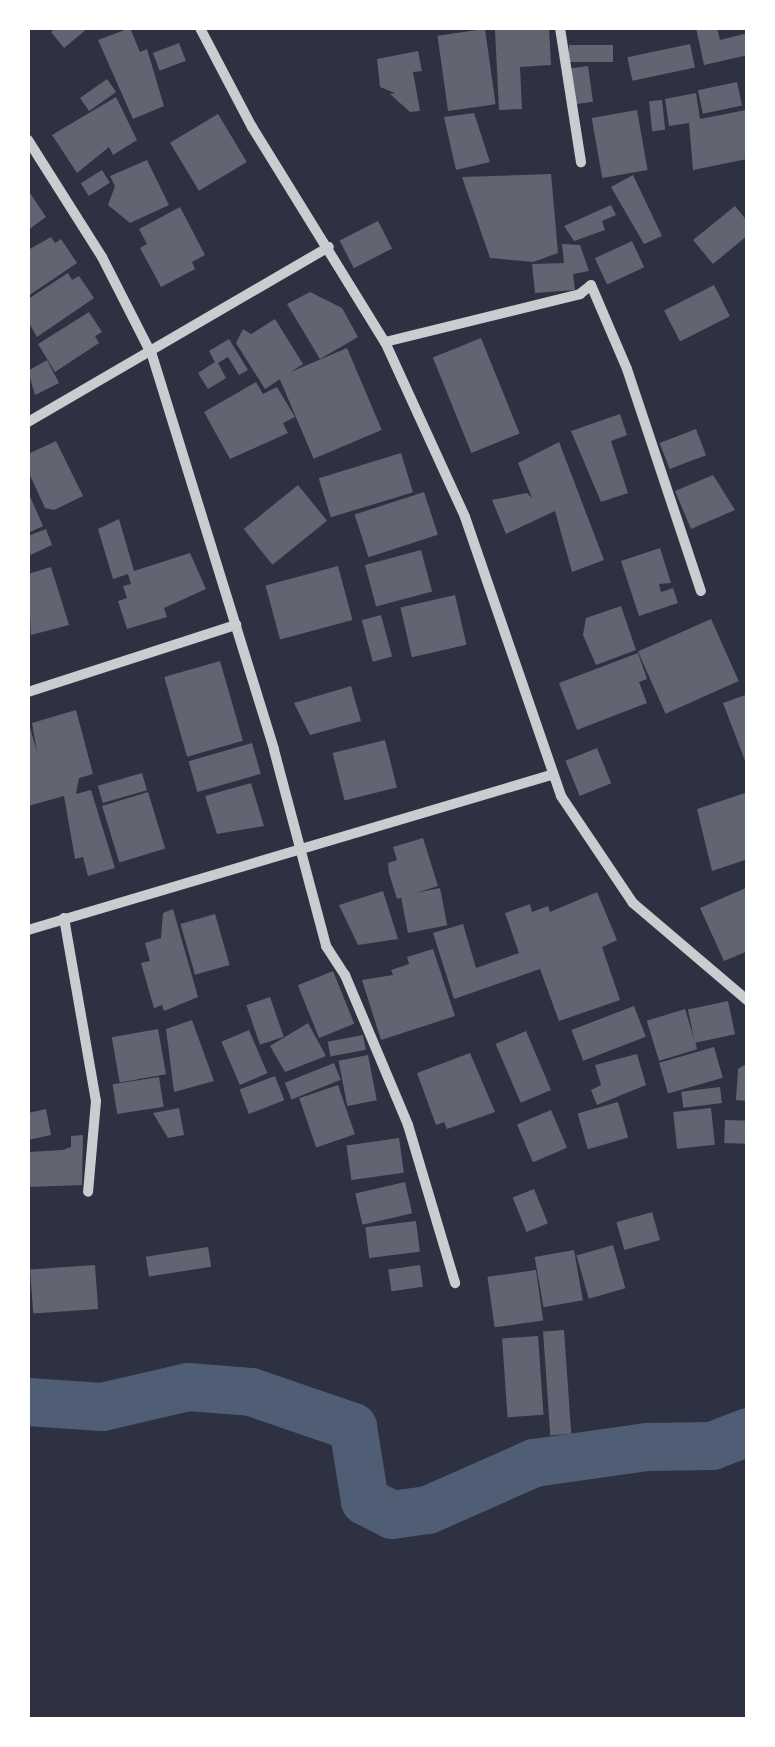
<!DOCTYPE html>
<style>
body{margin:0}
#map{position:relative;width:775px;height:1747px;overflow:hidden;background:#2d3142;font-family:Jost,sans-serif}
div>[style]{position:absolute}
.river>*{height:48px;margin:-24px;padding:0 24px;transform-origin:24px;border-radius:24px;background:#4f5d75}
.building>*{inset:0;background:#626471;transform-origin:0 0}
.minor>*{height:10px;margin:-5px;padding:0 5px;transform-origin:5px;border-radius:5px;background:#caccd0}
span{translate:-50% -50%;white-space:nowrap;text-align:center;line-height:1.15;-webkit-text-stroke:8px #fff;paint-order:stroke}
.frame{position:absolute;inset:0;border:30px solid #fff;pointer-events:none}
</style>
<div id="map">
<div class="river">
<div style="left:28px;top:1402px;width:74px;rotate:3.9deg"></div>
<div style="left:102px;top:1407px;width:88px;rotate:-13.1deg"></div>
<div style="left:188px;top:1387px;width:63px;rotate:4.5deg"></div>
<div style="left:251px;top:1392px;width:108px;rotate:18.9deg"></div>
<div style="left:353px;top:1427px;width:75px;rotate:80.8deg"></div>
<div style="left:365px;top:1501px;width:30px;rotate:27deg"></div>
<div style="left:392px;top:1515px;width:36px;rotate:-8deg"></div>
<div style="left:428px;top:1510px;width:116px;rotate:-23.9deg"></div>
<div style="left:534px;top:1463px;width:114px;rotate:-8.1deg"></div>
<div style="left:647px;top:1447px;width:65px;rotate:-0.9deg"></div>
<div style="left:712px;top:1446px;width:39px;rotate:-21deg"></div>
</div>
<div class="building">
<div style="clip-path:polygon(56px 28px,88px 28px,64px 48px,51px 32px)"></div>
<div style="clip-path:polygon(130px 28px,140px 52px,147px 49px,164px 106px,133px 119px,98px 40px)"></div>
<div style="clip-path:polygon(549px 28px,551px 65px,520px 67px,522px 109px,499px 110px,495px 30px)"></div>
<div style="clip-path:polygon(696px 28px,717px 28px,720px 40px,748px 33px,748px 55px,704px 65px)"></div>
<div style="left:485px;top:29px;width:76px;height:48px;rotate:82deg"></div>
<div style="left:179px;top:43px;width:19px;height:28px;rotate:69deg"></div>
<div style="left:690px;top:44px;width:24px;height:64px;rotate:78deg"></div>
<div style="left:613px;top:45px;width:17px;height:44px;rotate:90deg"></div>
<div style="clip-path:polygon(418px 51px,422px 71px,413px 72px,420px 111px,410px 112px,390px 94px,395px 93px,380px 87px,377px 59px)"></div>
<div style="left:588px;top:66px;width:36px;height:18px;rotate:82deg"></div>
<div style="left:107px;top:79px;width:16px;height:33px;rotate:55deg"></div>
<div style="left:737px;top:82px;width:24px;height:40px;rotate:78deg"></div>
<div style="clip-path:polygon(696px 93px,700px 119px,746px 110px,747px 159px,693px 170px,689px 123px,669px 126px,665px 99px)"></div>
<div style="clip-path:polygon(116px 97px,137px 140px,113px 155px,109px 147px,77px 173px,52px 135px)"></div>
<div style="left:662px;top:100px;width:30px;height:13px;rotate:84deg"></div>
<div style="left:637px;top:110px;width:61px;height:46px;rotate:80deg"></div>
<div style="clip-path:polygon(474px 113px,490px 162px,456px 170px,444px 117px)"></div>
<div style="left:218px;top:114px;width:56px;height:56px;rotate:59deg"></div>
<div style="clip-path:polygon(147px 160px,169px 205px,130px 223px,108px 205px,115px 186px,110px 176px)"></div>
<div style="left:102px;top:170px;width:15px;height:25px;rotate:58deg"></div>
<div style="clip-path:polygon(551px 174px,558px 253px,533px 262px,490px 258px,462px 177px)"></div>
<div style="clip-path:polygon(633px 175px,662px 236px,644px 244px,611px 187px)"></div>
<div style="clip-path:polygon(28px 190px,46px 217px,28px 230px)"></div>
<div style="clip-path:polygon(611px 205px,616px 215px,602px 221px,605px 230px,574px 241px,564px 226px)"></div>
<div style="clip-path:polygon(735px 206px,748px 222px,748px 235px,713px 264px,693px 240px)"></div>
<div style="clip-path:polygon(180px 207px,205px 255px,192px 262px,195px 269px,161px 287px,140px 248px,147px 244px,139px 229px)"></div>
<div style="left:378px;top:221px;width:31px;height:43px;rotate:63deg"></div>
<div style="clip-path:polygon(51px 237px,55px 243px,61px 239px,77px 263px,28px 296px,28px 250px)"></div>
<div style="left:632px;top:241px;width:29px;height:41px;rotate:65deg"></div>
<div style="clip-path:polygon(562px 244px,580px 245px,589px 271px,573px 274px,575px 290px,535px 293px,532px 264px,564px 263px)"></div>
<div style="clip-path:polygon(68px 273px,72px 280px,79px 276px,94px 298px,37px 337px,28px 321px,28px 299px)"></div>
<div style="left:714px;top:285px;width:35px;height:56px;rotate:63deg"></div>
<div style="clip-path:polygon(310px 292px,342px 308px,358px 337px,320px 359px,287px 304px)"></div>
<div style="clip-path:polygon(89px 312px,102px 332px,95px 336px,99px 343px,55px 372px,38px 344px)"></div>
<div style="clip-path:polygon(275px 319px,303px 364px,265px 389px,236px 343px,243px 329px,251px 334px)"></div>
<div style="left:481px;top:338px;width:103px;height:52px;rotate:68deg"></div>
<div style="clip-path:polygon(229px 339px,248px 370px,239px 375px,228px 357px,218px 363px,226px 378px,208px 389px,198px 373px,215px 362px,209px 351px)"></div>
<div style="left:347px;top:348px;width:89px;height:74px;rotate:67deg"></div>
<div style="clip-path:polygon(47px 360px,59px 383px,35px 395px,28px 371px)"></div>
<div style="clip-path:polygon(256px 382px,263px 394px,277px 387px,295px 417px,283px 423px,288px 433px,230px 459px,204px 412px)"></div>
<div style="clip-path:polygon(620px 414px,627px 435px,611px 441px,628px 493px,601px 502px,571px 431px)"></div>
<div style="left:696px;top:429px;width:28px;height:39px;rotate:69deg"></div>
<div style="clip-path:polygon(56px 441px,83px 496px,54px 510px,45px 508px,28px 471px,28px 454px)"></div>
<div style="clip-path:polygon(559px 442px,604px 560px,572px 572px,555px 511px,506px 534px,492px 500px,527px 493px,532px 498px,518px 463px)"></div>
<div style="left:401px;top:453px;width:41px;height:86px;rotate:73deg"></div>
<div style="clip-path:polygon(713px 475px,735px 510px,691px 529px,675px 491px)"></div>
<div style="left:298px;top:485px;width:46px;height:70px;rotate:51deg"></div>
<div style="clip-path:polygon(28px 492px,43px 526px,28px 533px)"></div>
<div style="left:424px;top:492px;width:45px;height:73px;rotate:72deg"></div>
<div style="clip-path:polygon(119px 519px,134px 571px,190px 553px,206px 589px,164px 608px,167px 617px,127px 629px,118px 601px,127px 598px,123px 586px,131px 584px,128px 574px,113px 579px,98px 529px)"></div>
<div style="clip-path:polygon(46px 529px,52px 545px,28px 556px,28px 536px)"></div>
<div style="clip-path:polygon(660px 548px,671px 583px,659px 584px,661px 592px,673px 588px,678px 603px,639px 616px,621px 561px)"></div>
<div style="left:421px;top:550px;width:43px;height:58px;rotate:75deg"></div>
<div style="left:338px;top:566px;width:56px;height:75px;rotate:75deg"></div>
<div style="clip-path:polygon(51px 567px,69px 625px,31px 635px,28px 574px)"></div>
<div style="left:455px;top:595px;width:51px;height:56px;rotate:77deg"></div>
<div style="clip-path:polygon(621px 606px,636px 650px,596px 665px,583px 635px,586px 618px)"></div>
<div style="left:381px;top:615px;width:43px;height:20px;rotate:75deg"></div>
<div style="left:711px;top:619px;width:68px;height:80px;rotate:66deg"></div>
<div style="clip-path:polygon(638px 653px,647px 679px,639px 682px,647px 703px,577px 730px,559px 683px)"></div>
<div style="left:220px;top:661px;width:83px;height:58px;rotate:74deg"></div>
<div style="clip-path:polygon(351px 686px,361px 721px,310px 735px,294px 703px)"></div>
<div style="clip-path:polygon(748px 694px,748px 766px,747px 766px,723px 703px)"></div>
<div style="clip-path:polygon(76px 710px,93px 774px,79px 778px,76px 794px,91px 790px,115px 868px,88px 876px,83px 857px,75px 859px,64px 796px,28px 806px,28px 721px,37px 752px,32px 723px)"></div>
<div style="left:385px;top:740px;width:49px;height:54px;rotate:76deg"></div>
<div style="left:252px;top:743px;width:32px;height:66px;rotate:74deg"></div>
<div style="left:597px;top:748px;width:38px;height:34px;rotate:68deg"></div>
<div style="left:142px;top:773px;width:18px;height:46px;rotate:74deg"></div>
<div style="clip-path:polygon(251px 783px,264px 826px,217px 834px,205px 796px)"></div>
<div style="left:148px;top:792px;width:59px;height:48px;rotate:73deg"></div>
<div style="clip-path:polygon(748px 792px,748px 859px,712px 871px,697px 809px)"></div>
<div style="clip-path:polygon(423px 838px,438px 886px,397px 899px,389px 873px,388px 863px,397px 860px,393px 847px)"></div>
<div style="clip-path:polygon(748px 887px,748px 951px,724px 961px,700px 908px)"></div>
<div style="left:440px;top:888px;width:38px;height:40px;rotate:79deg"></div>
<div style="clip-path:polygon(383px 891px,398px 939px,358px 945px,339px 905px)"></div>
<div style="clip-path:polygon(597px 892px,617px 940px,602px 947px,620px 1000px,559px 1021px,540px 969px,454px 999px,433px 933px,463px 924px,476px 968px,519px 953px,505px 913px,530px 904px,532px 912px,548px 906px,550px 912px)"></div>
<div style="clip-path:polygon(173px 909px,198px 997px,164px 1011px,162px 1005px,154px 1008px,141px 963px,150px 961px,145px 943px,161px 938px,163px 913px)"></div>
<div style="left:215px;top:914px;width:53px;height:36px;rotate:74deg"></div>
<div style="clip-path:polygon(433px 949px,455px 1016px,381px 1040px,362px 980px,393px 975px,391px 970px,409px 964px,407px 957px)"></div>
<div style="left:333px;top:971px;width:57px;height:38px;rotate:68deg"></div>
<div style="left:270px;top:997px;width:42px;height:25px;rotate:71deg"></div>
<div style="left:728px;top:1001px;width:34px;height:41px;rotate:78deg"></div>
<div style="left:634px;top:1006px;width:33px;height:67px;rotate:69deg"></div>
<div style="left:685px;top:1009px;width:42px;height:40px;rotate:73deg"></div>
<div style="clip-path:polygon(192px 1020px,214px 1081px,174px 1092px,166px 1029px)"></div>
<div style="clip-path:polygon(308px 1023px,326px 1056px,285px 1072px,270px 1046px)"></div>
<div style="left:158px;top:1029px;width:46px;height:47px;rotate:80deg"></div>
<div style="left:249px;top:1030px;width:47px;height:30px;rotate:67deg"></div>
<div style="left:526px;top:1031px;width:64px;height:33px;rotate:67deg"></div>
<div style="left:363px;top:1035px;width:15px;height:36px;rotate:79deg"></div>
<div style="left:714px;top:1047px;width:32px;height:57px;rotate:74deg"></div>
<div style="clip-path:polygon(470px 1053px,495px 1112px,447px 1129px,444px 1122px,436px 1125px,417px 1073px)"></div>
<div style="clip-path:polygon(637px 1054px,646px 1085px,597px 1105px,591px 1090px,601px 1085px,595px 1065px)"></div>
<div style="left:368px;top:1055px;width:46px;height:30px;rotate:79deg"></div>
<div style="left:334px;top:1063px;width:18px;height:53px;rotate:68deg"></div>
<div style="clip-path:polygon(748px 1063px,748px 1101px,736px 1100px,738px 1069px)"></div>
<div style="left:275px;top:1076px;width:26px;height:38px;rotate:69deg"></div>
<div style="left:159px;top:1077px;width:30px;height:47px;rotate:81deg"></div>
<div style="left:338px;top:1085px;width:52px;height:41px;rotate:71deg"></div>
<div style="left:720px;top:1087px;width:16px;height:39px;rotate:83deg"></div>
<div style="left:618px;top:1102px;width:37px;height:42px;rotate:74deg"></div>
<div style="clip-path:polygon(179px 1108px,184px 1135px,168px 1138px,153px 1113px)"></div>
<div style="left:711px;top:1108px;width:37px;height:38px;rotate:84deg"></div>
<div style="clip-path:polygon(46px 1109px,51px 1135px,28px 1140px,28px 1113px)"></div>
<div style="left:551px;top:1110px;width:41px;height:37px;rotate:67deg"></div>
<div style="left:725px;top:1120px;width:23px;height:23px;rotate:2deg"></div>
<div style="clip-path:polygon(83px 1135px,82px 1185px,28px 1187px,28px 1152px,63px 1150px,71px 1147px,71px 1136px)"></div>
<div style="left:399px;top:1138px;width:35px;height:53px;rotate:82deg"></div>
<div style="left:405px;top:1182px;width:32px;height:51px;rotate:77deg"></div>
<div style="left:534px;top:1189px;width:37px;height:23px;rotate:68deg"></div>
<div style="left:652px;top:1212px;width:29px;height:37px;rotate:74deg"></div>
<div style="left:416px;top:1221px;width:31px;height:51px;rotate:83deg"></div>
<div style="left:613px;top:1245px;width:45px;height:38px;rotate:74deg"></div>
<div style="left:208px;top:1247px;width:20px;height:63px;rotate:81deg"></div>
<div style="left:574px;top:1250px;width:51px;height:40px;rotate:80deg"></div>
<div style="left:95px;top:1265px;width:44px;height:65px;rotate:86deg"></div>
<div style="left:420px;top:1265px;width:22px;height:32px;rotate:82deg"></div>
<div style="left:536px;top:1270px;width:51px;height:49px;rotate:82deg"></div>
<div style="left:564px;top:1330px;width:104px;height:21px;rotate:86deg"></div>
<div style="left:538px;top:1336px;width:79px;height:36px;rotate:86deg"></div>
</div>
<div class="minor">
<div style="left:200px;top:28px;width:112px;rotate:62.3deg"></div>
<div style="left:252px;top:127px;width:253px;rotate:58.3deg"></div>
<div style="left:385px;top:342px;width:192px;rotate:65.4deg"></div>
<div style="left:465px;top:517px;width:295px;rotate:71deg"></div>
<div style="left:561px;top:796px;width:129px;rotate:56.1deg"></div>
<div style="left:633px;top:903px;width:151px;rotate:40.4deg"></div>
<div style="left:560px;top:28px;width:136px;rotate:81.1deg"></div>
<div style="left:28px;top:140px;width:138px;rotate:57.7deg"></div>
<div style="left:102px;top:257px;width:110px;rotate:63deg"></div>
<div style="left:152px;top:355px;width:413px;rotate:72.8deg"></div>
<div style="left:274px;top:750px;width:203px;rotate:75.1deg"></div>
<div style="left:326px;top:946px;width:35px;rotate:57deg"></div>
<div style="left:345px;top:975px;width:163px;rotate:67.2deg"></div>
<div style="left:408px;top:1125px;width:165px;rotate:73.4deg"></div>
<div style="left:385px;top:342px;width:201px;rotate:-13.8deg"></div>
<div style="left:580px;top:294px;width:14px;rotate:-39deg"></div>
<div style="left:591px;top:285px;width:91px;rotate:66.8deg"></div>
<div style="left:627px;top:369px;width:234px;rotate:71.6deg"></div>
<div style="left:28px;top:422px;width:348px;rotate:-30.2deg"></div>
<div style="left:28px;top:692px;width:219px;rotate:-17.9deg"></div>
<div style="left:64px;top:918px;width:186px;rotate:80.1deg"></div>
<div style="left:96px;top:1101px;width:91px;rotate:95deg"></div>
<div style="left:28px;top:930px;width:545px;rotate:-16.51deg"></div>
</div>
<div class="frame"></div>
</div>
